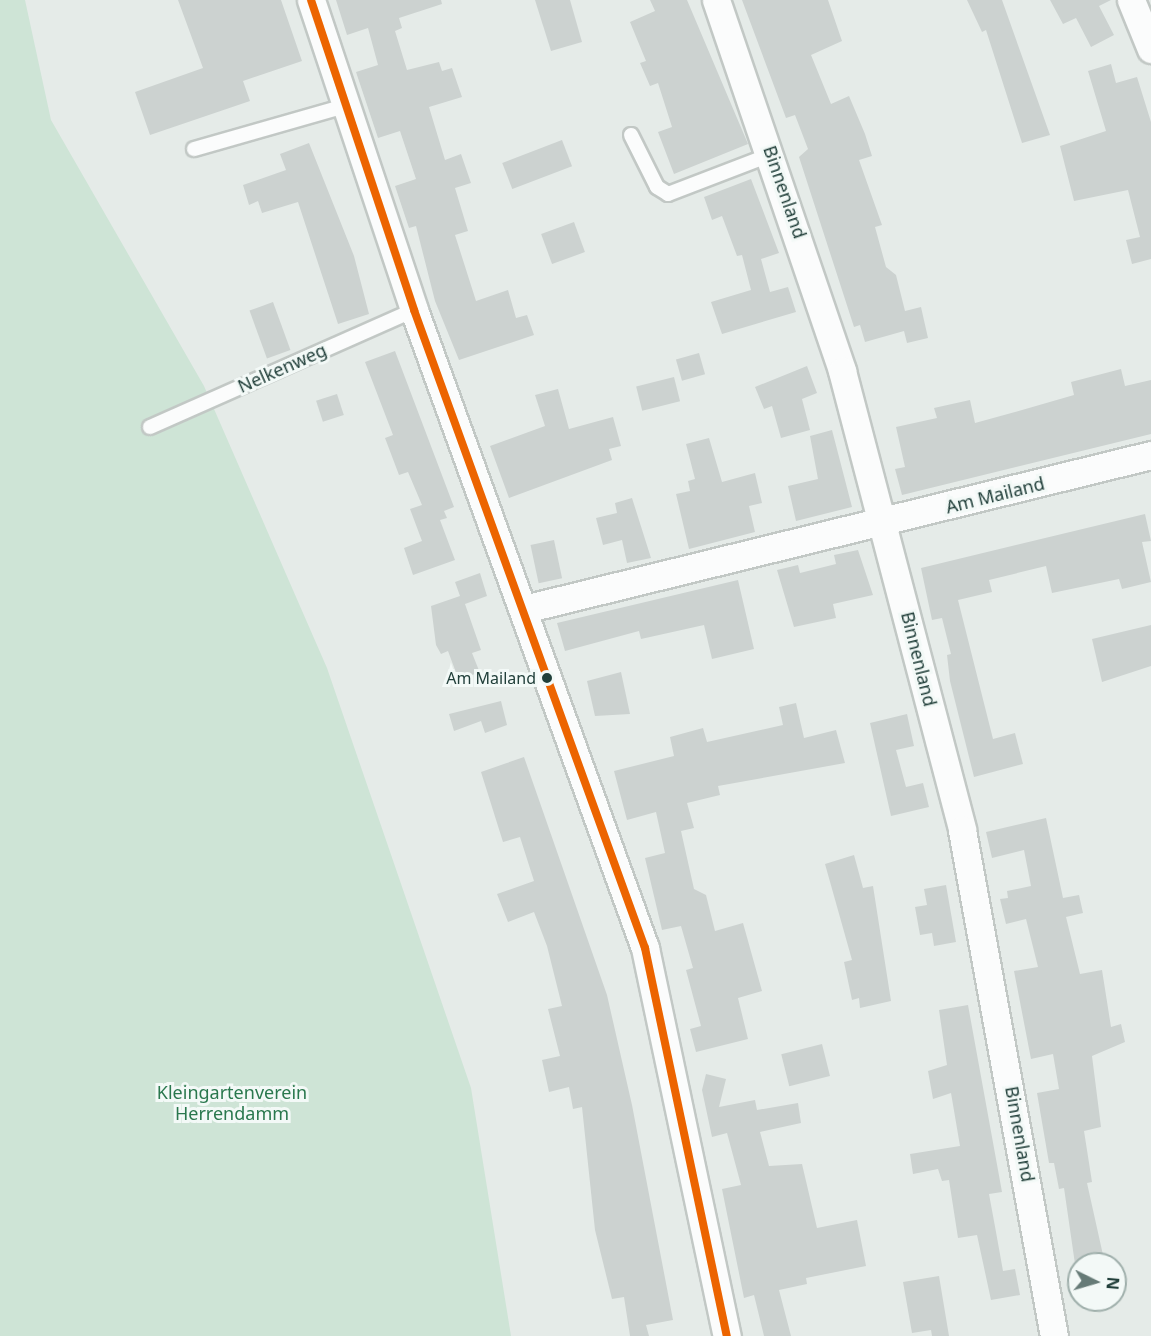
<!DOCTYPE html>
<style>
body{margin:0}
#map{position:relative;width:1151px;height:1336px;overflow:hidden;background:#e5ebe8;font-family:"Noto Sans",sans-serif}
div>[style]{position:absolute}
.green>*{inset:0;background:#cee4d6}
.building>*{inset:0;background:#ccd2d0;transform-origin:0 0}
.roads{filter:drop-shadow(2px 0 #c2c8c5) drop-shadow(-2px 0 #c2c8c5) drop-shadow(0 2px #c2c8c5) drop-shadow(0 -2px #c2c8c5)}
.lane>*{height:14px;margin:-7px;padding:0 7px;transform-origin:7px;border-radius:7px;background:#fbfcfc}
.street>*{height:27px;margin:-13.5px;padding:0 13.5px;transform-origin:13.5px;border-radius:13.5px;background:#fbfcfc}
.bus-1>*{height:8px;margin:-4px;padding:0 4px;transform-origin:4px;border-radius:4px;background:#ec6400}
.dots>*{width:16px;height:16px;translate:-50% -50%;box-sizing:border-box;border:3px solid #f3f9f7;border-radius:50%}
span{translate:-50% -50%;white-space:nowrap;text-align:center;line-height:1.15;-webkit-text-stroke:6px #f3f9f7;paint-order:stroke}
.bus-label{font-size:16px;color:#213f3a}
.right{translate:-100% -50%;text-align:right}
.street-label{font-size:18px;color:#213f3a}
.park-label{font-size:18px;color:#2a784e}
.north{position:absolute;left:1067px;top:1252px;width:60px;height:60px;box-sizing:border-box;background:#f3f9f7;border:2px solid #9fafab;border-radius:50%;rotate:95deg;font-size:16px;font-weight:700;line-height:24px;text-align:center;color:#213f3a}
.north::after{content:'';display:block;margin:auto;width:21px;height:27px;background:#667b77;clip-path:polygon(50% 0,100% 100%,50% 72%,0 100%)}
</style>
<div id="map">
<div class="green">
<div style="clip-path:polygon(0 0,25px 0,51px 120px,204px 386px,327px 668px,471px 1088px,511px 1336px,0 1336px)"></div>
</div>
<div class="building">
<div style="clip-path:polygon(178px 0,281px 0,302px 61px,243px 81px,250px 101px,150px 135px,135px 92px,203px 68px)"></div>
<div style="clip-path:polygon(336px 0,441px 0,442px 4px,399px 18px,402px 28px,395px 31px,407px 70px,439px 62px,442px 71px,452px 68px,462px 97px,429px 107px,445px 160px,461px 154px,471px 183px,455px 188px,468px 231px,455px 235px,476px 301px,508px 290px,516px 318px,527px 315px,534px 335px,459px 360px,435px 301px,416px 226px,409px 228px,395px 186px,416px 179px,400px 131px,378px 138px,356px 72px,378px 65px,368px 28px,347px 35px)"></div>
<div style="clip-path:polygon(535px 0,570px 0,582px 42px,551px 51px)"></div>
<div style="clip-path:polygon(650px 0,687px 0,748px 144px,674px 174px,658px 132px,672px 127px,658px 83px,650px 86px,640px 63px,646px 61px,630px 22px,655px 11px)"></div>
<div style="clip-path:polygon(742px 0,828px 0,842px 41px,811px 55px,831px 104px,849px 96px,865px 134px,872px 156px,859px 160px,882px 225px,875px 227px,886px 267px,896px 275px,905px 311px,921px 307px,928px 338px,907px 343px,904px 331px,865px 342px,860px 325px,854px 327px,799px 157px,808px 149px,795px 115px,786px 118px)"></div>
<div style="clip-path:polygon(967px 0,1002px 0,1050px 135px,1022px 143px,986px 30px,982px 32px)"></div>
<div style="clip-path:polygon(1050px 0,1111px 0,1099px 6px,1114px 35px,1091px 47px,1076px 18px,1063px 24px)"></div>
<div style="clip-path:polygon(1111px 64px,1116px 83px,1137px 77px,1151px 122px,1151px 259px,1132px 264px,1126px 240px,1140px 237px,1128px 190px,1074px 201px,1060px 146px,1106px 131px,1088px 71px)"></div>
<div style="left:562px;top:140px;width:28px;height:64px;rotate:69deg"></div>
<div style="clip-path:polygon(309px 143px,354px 256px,369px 314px,338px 324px,298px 202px,262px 213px,258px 201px,249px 205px,243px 185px,286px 170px,280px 154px)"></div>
<div style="clip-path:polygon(751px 179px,779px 253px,761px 259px,770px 292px,788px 287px,796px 312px,722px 334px,711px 302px,751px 290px,742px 255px,737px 256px,722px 216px,712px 220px,704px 197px)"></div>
<div style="left:574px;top:222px;width:32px;height:35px;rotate:70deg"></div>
<div style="left:273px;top:302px;width:51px;height:25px;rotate:70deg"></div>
<div style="clip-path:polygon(395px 351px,454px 507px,444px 511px,447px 518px,440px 520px,455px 560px,413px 575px,404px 548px,422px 541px,410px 509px,422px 505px,408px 472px,399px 475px,385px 438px,393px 435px,365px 362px)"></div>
<div style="left:699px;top:353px;width:22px;height:24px;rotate:74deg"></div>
<div style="clip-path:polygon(807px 366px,817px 393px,802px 399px,810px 430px,781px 438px,772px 406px,764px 409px,755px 387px)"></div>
<div style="clip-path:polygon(1121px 369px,1125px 386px,1151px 380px,1151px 434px,902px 495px,895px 469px,905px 467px,896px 427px,937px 418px,934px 408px,970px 400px,975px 423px,1015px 412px,1074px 395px,1071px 382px)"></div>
<div style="left:674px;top:377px;width:25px;height:39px;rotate:76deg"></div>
<div style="clip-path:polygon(558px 389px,569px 429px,613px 417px,621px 446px,609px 449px,612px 460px,509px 498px,490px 446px,545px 426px,535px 395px)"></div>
<div style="left:337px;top:394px;width:22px;height:22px;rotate:72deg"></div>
<div style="clip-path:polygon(832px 430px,852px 507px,796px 521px,788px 486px,818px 479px,810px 436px)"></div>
<div style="clip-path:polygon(709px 438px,722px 482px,755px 473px,762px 503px,749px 506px,755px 532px,689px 549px,676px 494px,690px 491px,688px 481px,695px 479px,686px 444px)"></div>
<div style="clip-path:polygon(632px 498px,651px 558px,627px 563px,622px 540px,603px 545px,596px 518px,617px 513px,615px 503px)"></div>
<div style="clip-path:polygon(1145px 514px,1151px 541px,1142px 542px,1151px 582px,1122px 589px,1119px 579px,1052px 593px,1046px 566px,989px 580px,992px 592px,958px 600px,993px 739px,1015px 733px,1023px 764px,974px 777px,950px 681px,947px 655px,951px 654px,942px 618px,932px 620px,921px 568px)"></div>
<div style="left:554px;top:540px;width:39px;height:24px;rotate:78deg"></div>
<div style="clip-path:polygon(858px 550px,873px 595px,833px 604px,836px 618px,794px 627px,777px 570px,798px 565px,800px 573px,836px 564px,834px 555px)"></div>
<div style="clip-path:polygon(480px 573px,487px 596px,465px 604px,481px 650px,472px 653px,480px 673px,458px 678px,448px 651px,441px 654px,436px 645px,431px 606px,460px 596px,455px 582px)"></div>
<div style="clip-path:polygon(738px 580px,754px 649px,712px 659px,704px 625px,641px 639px,639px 631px,565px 651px,557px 623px)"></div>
<div style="clip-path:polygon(1151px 625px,1151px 666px,1102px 682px,1092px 639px)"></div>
<div style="clip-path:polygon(621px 672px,630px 714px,595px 716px,587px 681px)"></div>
<div style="clip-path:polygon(501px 701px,507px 725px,485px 733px,481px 721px,454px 731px,449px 714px)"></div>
<div style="clip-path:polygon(796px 703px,804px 738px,836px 730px,845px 763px,718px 786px,720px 795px,687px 803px,694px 828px,681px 831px,694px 889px,706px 895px,715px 931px,743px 923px,762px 991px,738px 998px,748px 1039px,696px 1052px,690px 1029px,701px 1026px,686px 970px,693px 968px,681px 926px,662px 930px,645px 858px,665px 853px,656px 812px,627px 820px,614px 771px,674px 756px,670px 737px,703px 728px,707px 742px,783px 725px,779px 707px)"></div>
<div style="clip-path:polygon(907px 714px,914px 746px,896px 750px,906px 787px,923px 783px,929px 807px,891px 816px,870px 723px)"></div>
<div style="clip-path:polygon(524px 757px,607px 995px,632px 1105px,673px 1320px,646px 1325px,649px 1336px,630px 1336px,624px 1297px,612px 1299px,595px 1230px,582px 1107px,573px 1109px,569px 1087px,549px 1092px,542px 1060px,560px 1056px,548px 1009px,562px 1006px,547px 946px,534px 912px,508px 922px,497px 894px,534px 881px,520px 837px,503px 842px,481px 772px)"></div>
<div style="clip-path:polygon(1046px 818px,1063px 898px,1079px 895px,1083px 913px,1066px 917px,1080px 974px,1102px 970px,1111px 1027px,1121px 1024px,1125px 1042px,1092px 1056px,1101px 1127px,1084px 1131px,1092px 1182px,1087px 1183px,1105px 1264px,1075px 1264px,1064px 1188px,1059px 1189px,1054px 1163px,1049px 1163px,1037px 1093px,1059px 1089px,1053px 1054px,1031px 1059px,1014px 971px,1038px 967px,1026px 919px,1006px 924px,1000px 899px,1008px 898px,1007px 891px,1031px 886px,1024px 850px,992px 858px,986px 832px)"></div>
<div style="clip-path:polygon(854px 855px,863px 888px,873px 886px,891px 1001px,860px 1008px,859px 998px,852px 1000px,844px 962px,852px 960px,825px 864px)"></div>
<div style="clip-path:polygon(946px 885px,956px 942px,934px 946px,932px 933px,920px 935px,915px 907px,927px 905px,924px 889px)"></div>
<div style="clip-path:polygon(968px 1005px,1002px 1192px,989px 1194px,996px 1232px,1003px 1271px,1015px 1269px,1020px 1295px,991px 1300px,977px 1235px,958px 1238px,949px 1180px,942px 1181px,938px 1169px,913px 1174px,910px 1154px,960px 1146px,951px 1093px,933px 1099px,928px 1071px,947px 1065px,939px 1010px)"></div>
<div style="left:822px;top:1044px;width:33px;height:42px;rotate:76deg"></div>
<div style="clip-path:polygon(706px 1074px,726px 1079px,719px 1107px,755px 1100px,757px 1110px,798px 1103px,801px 1123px,760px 1132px,769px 1166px,802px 1164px,817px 1228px,857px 1220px,866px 1266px,806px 1278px,807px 1284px,779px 1290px,791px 1336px,764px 1336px,754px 1295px,744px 1298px,722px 1189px,741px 1185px,727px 1133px,712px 1137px,702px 1090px)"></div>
<div style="clip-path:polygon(939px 1276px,949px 1336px,932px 1336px,931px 1330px,912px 1333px,903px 1282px)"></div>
</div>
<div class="roads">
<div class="lane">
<div style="left:631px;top:135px;width:58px;rotate:63.4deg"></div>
<div style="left:657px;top:187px;width:13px;rotate:32deg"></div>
<div style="left:668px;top:194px;width:111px;rotate:-21deg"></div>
<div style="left:194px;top:149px;width:160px;rotate:-15.9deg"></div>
<div style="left:150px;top:427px;width:289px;rotate:-23.9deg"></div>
</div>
<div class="street">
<div style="left:311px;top:0;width:327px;rotate:71.6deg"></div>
<div style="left:414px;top:310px;width:679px;rotate:70.1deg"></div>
<div style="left:645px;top:948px;width:397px;rotate:78.1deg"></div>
<div style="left:716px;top:0;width:392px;rotate:71.2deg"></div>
<div style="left:842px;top:371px;width:474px;rotate:75.3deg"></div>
<div style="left:962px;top:830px;width:514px;rotate:79.7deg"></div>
<div style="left:1131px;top:0;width:53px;rotate:67.8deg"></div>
<div style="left:524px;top:609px;width:646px;rotate:-13.8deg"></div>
</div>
</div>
<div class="bus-1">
<div style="left:311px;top:0;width:327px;rotate:71.6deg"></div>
<div style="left:414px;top:310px;width:679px;rotate:70.1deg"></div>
<div style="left:645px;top:948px;width:397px;rotate:78.1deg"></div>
</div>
<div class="dots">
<div style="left:547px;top:678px;background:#213f3a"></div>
</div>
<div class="bus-label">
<span class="right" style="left:536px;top:678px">Am Mailand</span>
</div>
<div class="street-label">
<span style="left:785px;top:192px;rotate:71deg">Binnenland</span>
<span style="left:282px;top:368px;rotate:-24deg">Nelkenweg</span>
<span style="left:995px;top:495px;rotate:-14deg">Am Mailand</span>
<span style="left:919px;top:659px;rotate:76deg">Binnenland</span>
<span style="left:1020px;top:1134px;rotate:80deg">Binnenland</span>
</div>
<div class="park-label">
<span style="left:232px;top:1103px">Kleingartenverein<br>Herrendamm</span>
</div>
<div class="north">N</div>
</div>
